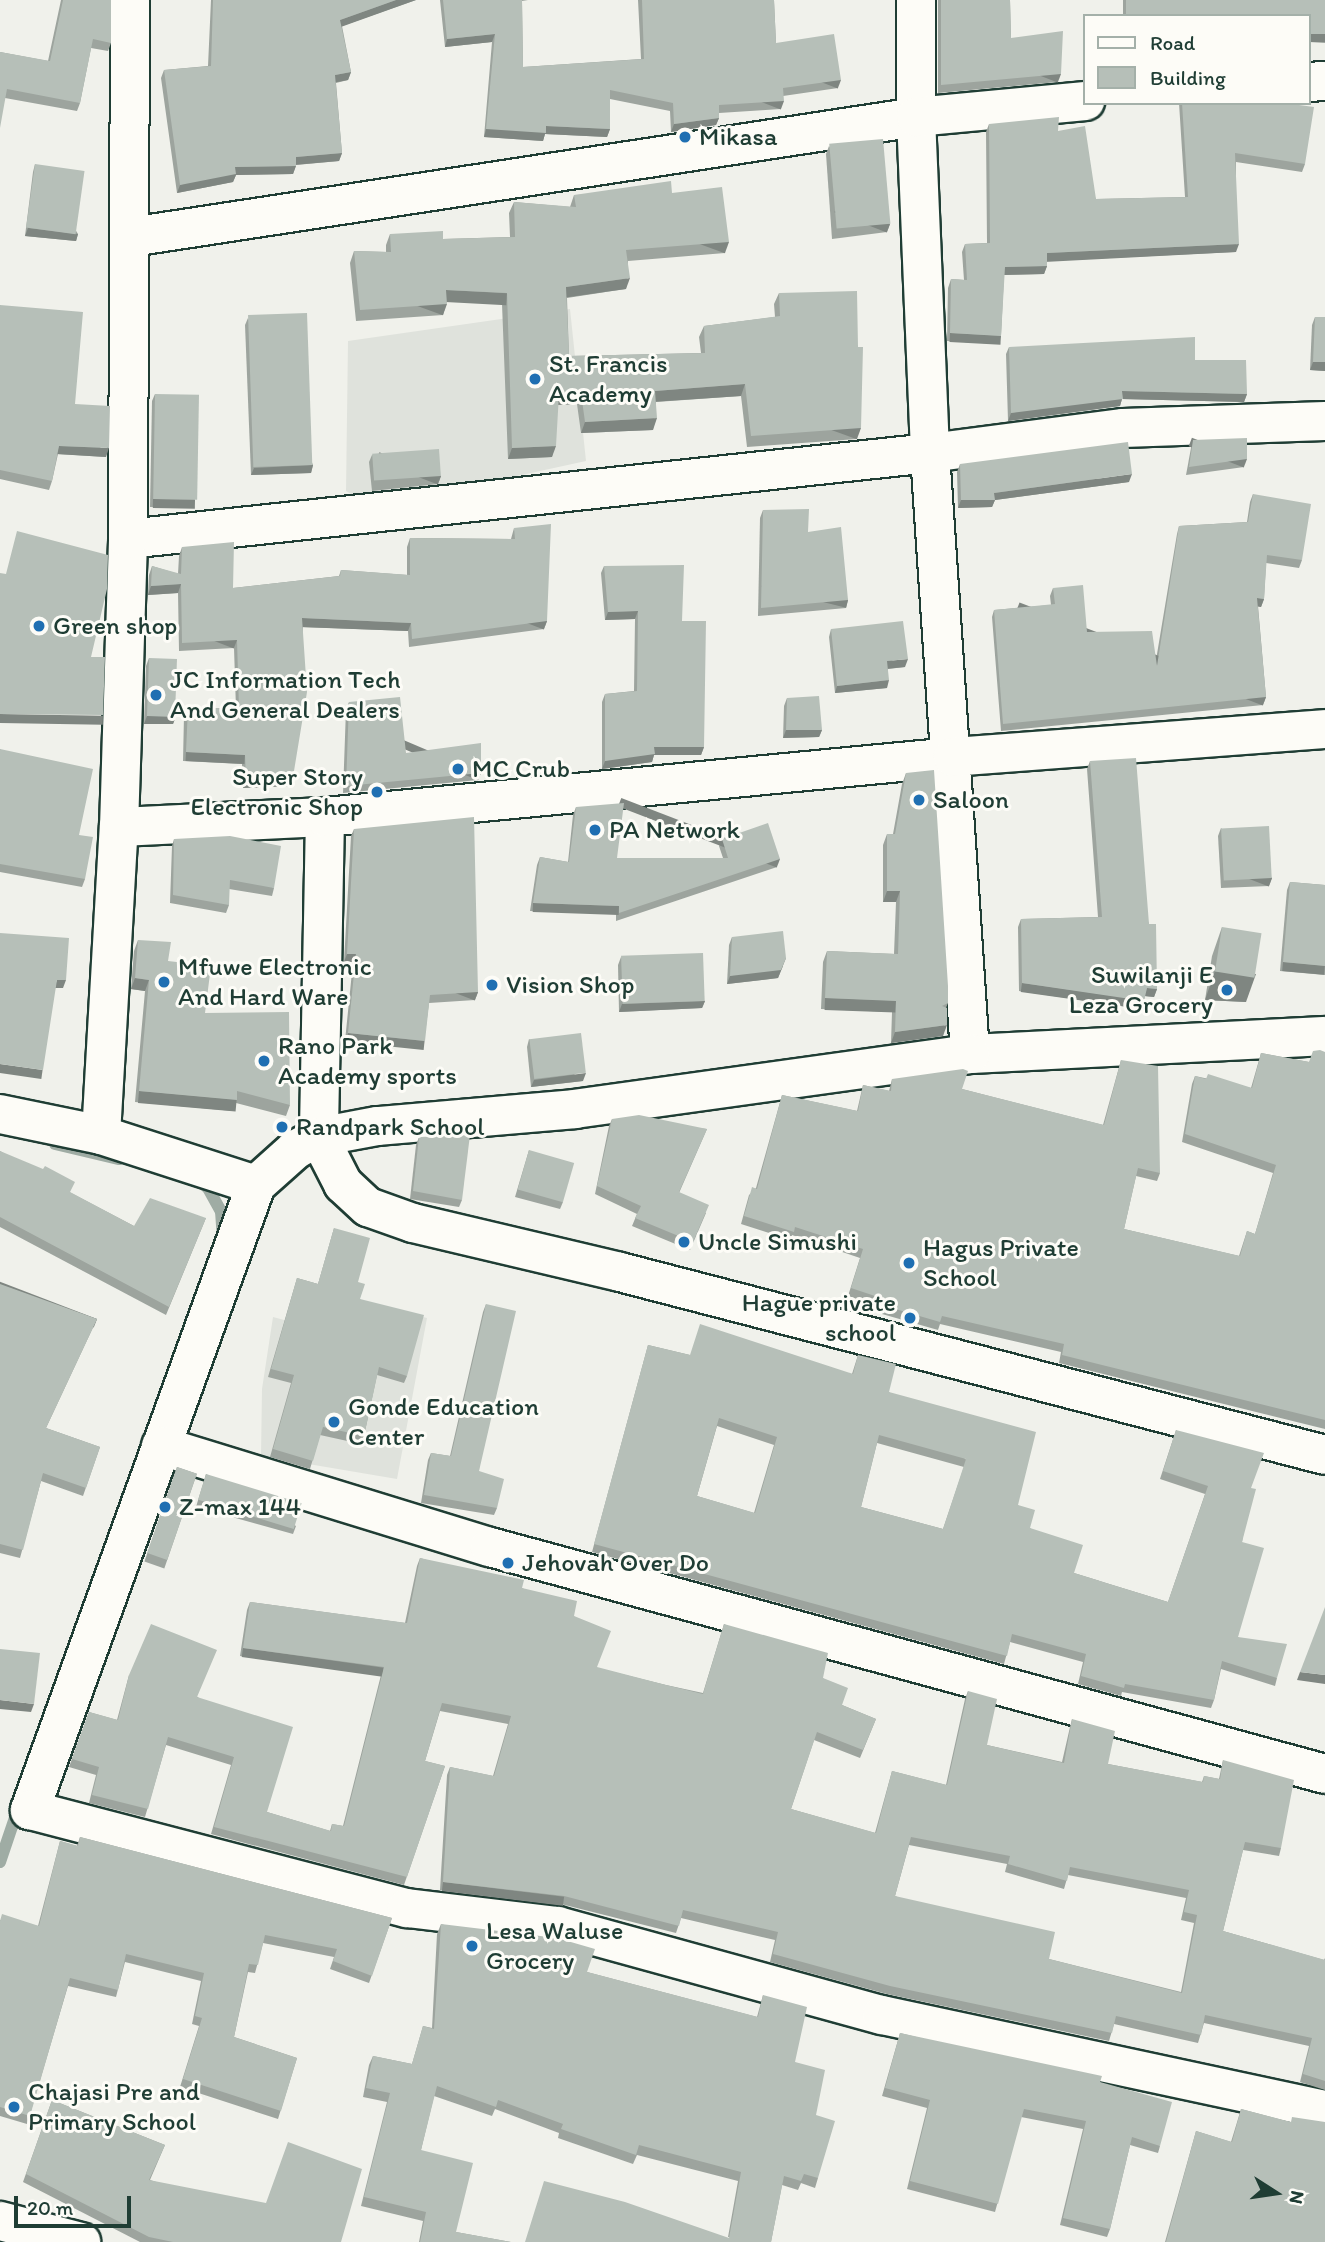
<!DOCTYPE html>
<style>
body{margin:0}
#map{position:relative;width:1325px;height:2242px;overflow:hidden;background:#f0f1eb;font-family:Itim,sans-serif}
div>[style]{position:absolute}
.built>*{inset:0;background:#dfe2dc}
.stream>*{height:12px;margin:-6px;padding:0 6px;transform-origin:6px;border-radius:6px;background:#9faca4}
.roads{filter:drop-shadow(2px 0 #1f3d34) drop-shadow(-2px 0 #1f3d34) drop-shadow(0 2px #1f3d34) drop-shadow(0 -2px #1f3d34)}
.minor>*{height:38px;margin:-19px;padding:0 19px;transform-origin:19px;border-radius:19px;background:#fdfcf7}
.wall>*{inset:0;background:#9da49e;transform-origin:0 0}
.shaded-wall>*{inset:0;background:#7f8681;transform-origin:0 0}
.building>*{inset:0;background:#b6bfb8;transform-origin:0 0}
.dots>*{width:19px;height:19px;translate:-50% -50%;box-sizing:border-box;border:4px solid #fdfcf7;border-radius:50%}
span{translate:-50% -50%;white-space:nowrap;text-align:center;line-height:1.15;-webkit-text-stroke:6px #fdfcf7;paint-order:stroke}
.poi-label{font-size:26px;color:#1f3d34}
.left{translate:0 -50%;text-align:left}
.right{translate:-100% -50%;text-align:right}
.legend{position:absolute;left:1083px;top:14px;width:228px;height:91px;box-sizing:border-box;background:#fdfcf7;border:2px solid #a4b0a9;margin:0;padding:9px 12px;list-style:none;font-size:21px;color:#1f3d34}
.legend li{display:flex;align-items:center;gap:14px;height:35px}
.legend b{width:35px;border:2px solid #a4b0a9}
.north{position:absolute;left:1241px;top:2158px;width:70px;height:70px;-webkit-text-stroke:5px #fdfcf7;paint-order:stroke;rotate:102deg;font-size:19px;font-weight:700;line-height:28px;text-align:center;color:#1f3d34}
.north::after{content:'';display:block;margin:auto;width:24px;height:32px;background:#1f3d34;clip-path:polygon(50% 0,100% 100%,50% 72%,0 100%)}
.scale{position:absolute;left:14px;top:2196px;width:117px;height:32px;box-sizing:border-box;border:4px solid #1f3d34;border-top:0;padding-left:9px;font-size:21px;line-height:24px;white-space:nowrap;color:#1f3d34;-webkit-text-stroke:5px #fdfcf7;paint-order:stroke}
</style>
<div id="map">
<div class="built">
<div style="clip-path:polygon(570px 309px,586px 461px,467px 487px,358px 498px,346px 491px,348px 341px)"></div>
<div style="clip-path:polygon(364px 1302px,427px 1318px,397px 1479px,261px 1456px,262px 1389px,273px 1317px,351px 1338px)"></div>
</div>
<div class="stream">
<div style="left:55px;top:1144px;width:66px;rotate:13.2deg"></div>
<div style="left:197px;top:1180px;width:14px;rotate:36deg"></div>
<div style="left:208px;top:1188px;width:26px;rotate:61deg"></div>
<div style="left:221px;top:1211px;width:26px;rotate:86deg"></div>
<div style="left:0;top:1862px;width:59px;rotate:-71.3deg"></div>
</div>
<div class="roads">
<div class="minor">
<div style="left:916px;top:0;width:117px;rotate:90deg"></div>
<div style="left:916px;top:117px;width:336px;rotate:87.6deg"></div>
<div style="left:930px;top:453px;width:602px;rotate:86.19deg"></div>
<div style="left:1309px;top:82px;width:16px;rotate:-4deg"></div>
<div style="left:131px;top:237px;width:794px;rotate:-8.69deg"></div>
<div style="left:916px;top:117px;width:170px;rotate:-5.4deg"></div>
<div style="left:128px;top:539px;width:807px;rotate:-6.12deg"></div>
<div style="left:930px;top:453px;width:195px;rotate:-7.4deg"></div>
<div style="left:1123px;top:428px;width:202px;rotate:-2deg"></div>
<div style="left:325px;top:817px;width:320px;rotate:91.1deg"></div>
<div style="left:319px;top:1137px;width:53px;rotate:62.9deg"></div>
<div style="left:343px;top:1184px;width:34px;rotate:43deg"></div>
<div style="left:368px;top:1207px;width:48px;rotate:19.6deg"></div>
<div style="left:413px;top:1223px;width:213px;rotate:13.3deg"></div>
<div style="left:620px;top:1272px;width:728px;rotate:14.55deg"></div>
<div style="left:119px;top:827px;width:206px;rotate:-2.8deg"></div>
<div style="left:325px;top:817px;width:631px;rotate:-5.46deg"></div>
<div style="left:953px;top:757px;width:373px;rotate:-4.3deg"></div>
<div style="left:1325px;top:1036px;width:355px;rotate:177.1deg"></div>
<div style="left:970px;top:1054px;width:398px;rotate:172.1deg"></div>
<div style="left:576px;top:1109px;width:200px;rotate:175.1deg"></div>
<div style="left:377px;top:1126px;width:59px;rotate:169.3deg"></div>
<div style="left:319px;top:1137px;width:27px;rotate:152deg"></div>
<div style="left:295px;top:1150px;width:52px;rotate:138.1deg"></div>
<div style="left:256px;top:1185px;width:665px;rotate:109.88deg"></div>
<div style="left:30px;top:1810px;width:390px;rotate:14.6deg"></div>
<div style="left:407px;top:1908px;width:152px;rotate:6.8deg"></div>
<div style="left:558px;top:1926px;width:336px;rotate:15.4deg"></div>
<div style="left:882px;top:2015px;width:453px;rotate:12.1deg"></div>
<div style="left:0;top:1114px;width:103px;rotate:11.7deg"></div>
<div style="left:101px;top:1135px;width:163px;rotate:17.9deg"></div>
<div style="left:101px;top:1135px;width:309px;rotate:-86.7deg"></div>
<div style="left:119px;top:827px;width:288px;rotate:-88.2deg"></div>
<div style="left:128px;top:539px;width:539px;rotate:-89.79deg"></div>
<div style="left:161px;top:1446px;width:344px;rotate:17.1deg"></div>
<div style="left:490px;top:1547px;width:865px;rotate:15.21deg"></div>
<div style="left:0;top:2221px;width:84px;rotate:14.5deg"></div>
</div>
</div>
<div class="wall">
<div style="clip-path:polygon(61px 0,111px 0,111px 43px,108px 51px,91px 48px,80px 103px,77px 111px,5px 98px,0 52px,48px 61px)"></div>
<div style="clip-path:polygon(211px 0,416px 0,342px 26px,351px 72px,348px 80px,336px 83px,342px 153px,339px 161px,296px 165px,293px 174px,236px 175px,233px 182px,177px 193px,161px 78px,164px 70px,208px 66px)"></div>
<div style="clip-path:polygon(440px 0,528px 0,522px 1px,523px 67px,641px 59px,638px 0,774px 0,776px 43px,838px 88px,783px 96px,781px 109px,719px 113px,719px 118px,716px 125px,671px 132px,670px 111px,610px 99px,610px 129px,607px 137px,545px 134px,543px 141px,484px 137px,492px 42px,445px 47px)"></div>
<div style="clip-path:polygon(938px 0,1010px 0,1011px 38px,1058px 82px,938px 93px)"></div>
<div style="clip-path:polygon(1123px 0,1325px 0,1325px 43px,1309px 42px,1309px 16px,1123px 16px)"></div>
<div style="clip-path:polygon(1179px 103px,1298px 103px,1305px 164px,1302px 172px,1236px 162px,1236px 252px,1047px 261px,1047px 266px,1044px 274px,1004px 275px,1001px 336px,998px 344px,947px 341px,948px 288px,951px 279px,964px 280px,962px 252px,965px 244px,987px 243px,986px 132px,989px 124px,1058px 131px,1096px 199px,1185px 197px)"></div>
<div style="clip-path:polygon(829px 146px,890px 224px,887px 232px,832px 239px,826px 154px)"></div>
<div style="clip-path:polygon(35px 164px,78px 234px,76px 241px,25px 236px,33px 172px)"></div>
<div style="clip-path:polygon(672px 193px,725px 253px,628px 261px,626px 289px,567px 298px,569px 356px,701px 353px,699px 337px,704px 326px,775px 317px,774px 304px,779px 293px,857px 439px,747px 447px,741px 396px,656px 402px,653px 430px,581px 433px,577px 404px,558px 405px,552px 457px,508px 459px,502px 304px,447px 301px,443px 315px,356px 321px,350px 263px,354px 251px,386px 252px,386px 245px,390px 234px,443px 239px,510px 237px,509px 213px,514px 202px,570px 207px,574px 195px)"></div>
<div style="clip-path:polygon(0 305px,75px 404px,106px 457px,58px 454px,52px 481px,49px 490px,0 479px)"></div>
<div style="clip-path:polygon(1315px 317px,1325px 371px,1310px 370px,1312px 325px)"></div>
<div style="clip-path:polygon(248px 318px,313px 465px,311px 473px,251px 475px,245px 325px)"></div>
<div style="clip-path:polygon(1009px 347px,1195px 360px,1247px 394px,1244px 402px,1122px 399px,1120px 406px,1008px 421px,1006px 354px)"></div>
<div style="clip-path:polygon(155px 394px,195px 500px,192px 508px,150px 507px,152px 401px)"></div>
<div style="clip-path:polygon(1193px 440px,1244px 467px,1186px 475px,1191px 448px)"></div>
<div style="clip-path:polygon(372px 455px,441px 476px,438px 484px,372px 491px,369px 462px)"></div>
<div style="clip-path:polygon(960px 464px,1129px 482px,995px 500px,992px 507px,958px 508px,957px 472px)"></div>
<div style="clip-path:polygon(1253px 494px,1302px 560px,1299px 568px,1266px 563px,1264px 599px,1261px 607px,1258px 606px,1266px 697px,1263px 705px,1001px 731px,992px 617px,994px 610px,1051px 605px,1050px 596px,1053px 588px,1087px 632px,1156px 660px,1177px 534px,1179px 526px,1247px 522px,1250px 502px)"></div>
<div style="clip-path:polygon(763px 510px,808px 532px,848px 600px,846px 608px,758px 616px,760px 518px)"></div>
<div style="clip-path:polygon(514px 528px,547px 621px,544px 629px,409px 647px,408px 631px,303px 627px,290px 786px,243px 788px,242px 764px,183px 761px,184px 715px,188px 707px,236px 709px,234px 648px,179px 651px,178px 593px,148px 595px,149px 575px,152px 566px,178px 574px,179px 556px,182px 547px,233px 588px,339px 576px,341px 570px,407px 575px,407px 547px,410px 538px,511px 539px)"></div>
<div style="clip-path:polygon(604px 566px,682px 621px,704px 747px,701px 755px,654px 755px,652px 762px,602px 769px,602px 702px,605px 694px,634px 691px,635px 619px,605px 620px,601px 573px)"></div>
<div style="clip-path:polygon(831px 629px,905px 667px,888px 669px,887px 688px,835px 693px,829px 637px)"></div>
<div style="clip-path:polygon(149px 658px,176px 716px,173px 724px,144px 724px,146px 666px)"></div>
<div style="clip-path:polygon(787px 698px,822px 730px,819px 737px,783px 738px,784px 706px)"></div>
<div style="clip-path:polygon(349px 702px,406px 753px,481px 773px,478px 780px,343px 793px,346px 709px)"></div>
<div style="clip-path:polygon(0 749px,79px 835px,85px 879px,82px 887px,0 872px)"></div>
<div style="clip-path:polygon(1090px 761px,1149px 924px,1157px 989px,1154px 997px,1145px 996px,1141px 1009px,1019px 991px,1018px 927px,1021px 919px,1098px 917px,1087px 769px)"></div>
<div style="clip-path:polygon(906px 773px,948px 1003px,946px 1008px,943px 1036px,891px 1043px,892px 1012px,821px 1009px,823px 962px,827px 951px,894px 954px,896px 902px,883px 902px,883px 845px,887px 834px,893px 834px,902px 784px)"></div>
<div style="clip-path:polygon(576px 807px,617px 858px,723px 858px,719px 846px,722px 839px,777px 867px,616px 921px,616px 914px,530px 911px,537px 865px,540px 857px,568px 862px,573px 815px)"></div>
<div style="clip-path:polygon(1221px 828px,1272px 878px,1269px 886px,1221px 888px,1218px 836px)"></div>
<div style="clip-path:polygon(354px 829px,478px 992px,475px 1000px,429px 1003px,423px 1049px,345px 1041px,353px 962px,344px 962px,351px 836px)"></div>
<div style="clip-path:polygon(174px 839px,274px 888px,272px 896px,229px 889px,229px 905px,226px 913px,170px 903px,172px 846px)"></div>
<div style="clip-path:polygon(1290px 882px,1325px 885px,1325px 975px,1280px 971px,1287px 890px)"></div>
<div style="clip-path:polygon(1222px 927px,1246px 1002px,1205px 1000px,1212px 956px)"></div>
<div style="clip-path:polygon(732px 937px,783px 966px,778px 978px,727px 984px,729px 945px)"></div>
<div style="clip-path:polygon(138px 940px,168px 961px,205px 1013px,290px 1105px,286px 1116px,236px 1103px,233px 1111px,135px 1102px,145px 991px,131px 989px,134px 951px)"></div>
<div style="clip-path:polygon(621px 957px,705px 1001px,702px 1008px,619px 1012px,618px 965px)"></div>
<div style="clip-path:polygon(529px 1039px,583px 1081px,531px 1087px,527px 1047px)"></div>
<div style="clip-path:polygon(1325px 1052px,1325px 1429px,1059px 1363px,1061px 1352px,940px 1324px,938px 1330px,882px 1314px,884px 1308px,848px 1296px,860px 1258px,792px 1235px,791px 1240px,741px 1224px,749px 1195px,756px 1188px,782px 1095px,857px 1111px,863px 1085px,889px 1091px,892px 1079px,962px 1089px,1103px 1125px,1121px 1060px,1160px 1173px,1157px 1181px,1136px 1176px,1124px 1229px,1239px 1256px,1247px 1231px,1255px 1234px,1273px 1173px,1182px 1142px,1192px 1084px,1195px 1076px,1251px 1088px,1261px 1053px,1309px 1062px)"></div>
<div style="clip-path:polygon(612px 1119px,707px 1129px,679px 1193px,706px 1213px,690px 1250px,632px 1226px,637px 1214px,595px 1194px,609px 1126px)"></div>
<div style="clip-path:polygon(419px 1137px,462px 1200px,459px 1207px,410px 1199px,416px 1145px)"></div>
<div style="clip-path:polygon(529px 1150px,563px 1202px,560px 1209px,515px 1197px)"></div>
<div style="clip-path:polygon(0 1151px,71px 1193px,134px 1226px,206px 1218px,166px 1315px,0 1227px)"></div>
<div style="clip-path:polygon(334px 1228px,358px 1282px,360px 1299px,407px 1376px,404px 1383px,377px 1375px,364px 1436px,361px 1444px,320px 1435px,310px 1469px,270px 1457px,291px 1383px,268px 1377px,297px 1278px,318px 1284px)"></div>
<div style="clip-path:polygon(0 1284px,97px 1319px,46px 1428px,100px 1447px,83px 1496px,41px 1481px,20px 1558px,0 1553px)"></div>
<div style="clip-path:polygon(486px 1304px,479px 1471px,497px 1508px,494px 1515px,421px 1503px,428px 1460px,431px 1453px,450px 1456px,483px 1312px)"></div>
<div style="clip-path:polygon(evenodd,648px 1345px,690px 1355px,852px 1374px,858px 1355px,889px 1392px,1018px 1505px,1030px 1528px,1074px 1573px,1168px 1602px,1205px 1494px,1160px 1479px,1176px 1430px,1251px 1488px,1242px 1542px,1238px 1637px,1277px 1678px,1275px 1686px,1221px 1669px,1214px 1700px,1211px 1708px,1122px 1692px,1121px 1696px,1078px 1684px,1083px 1662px,1010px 1642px,1004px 1664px,592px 1552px,648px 1345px,717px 1426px,774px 1445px,754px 1513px,697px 1496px,717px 1426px,648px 1345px,877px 1443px,964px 1467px,943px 1529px,861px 1507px,877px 1443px)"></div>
<div style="left:177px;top:1467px;width:21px;height:100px;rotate:19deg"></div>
<div style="clip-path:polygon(206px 1474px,296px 1526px,293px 1534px,196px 1507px)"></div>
<div style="clip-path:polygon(evenodd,420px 1558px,522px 1588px,574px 1616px,597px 1668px,666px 1685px,703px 1693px,724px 1624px,823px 1678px,842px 1705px,876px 1719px,860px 1758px,814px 1740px,791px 1809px,875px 1833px,892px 1771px,946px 1785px,965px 1699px,968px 1691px,987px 1745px,1062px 1762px,1070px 1727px,1072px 1719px,1108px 1764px,1202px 1782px,1204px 1776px,1219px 1779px,1223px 1760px,1281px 1848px,1279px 1856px,1243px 1850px,1223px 1931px,1324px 1960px,1325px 1958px,1325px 2090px,1300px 2082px,1309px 2046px,1204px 2023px,1198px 2043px,1114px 2024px,1109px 2041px,887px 1994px,770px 1962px,775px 1940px,681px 1918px,676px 1933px,561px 1904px,440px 1890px,447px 1775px,450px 1767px,493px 1776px,508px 1724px,440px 1711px,425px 1761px,445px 1766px,404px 1885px,211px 1834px,231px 1765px,166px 1745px,145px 1817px,89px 1803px,96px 1775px,69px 1767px,89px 1712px,117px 1720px,129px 1675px,198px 1697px,267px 1812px,330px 1831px,332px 1824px,343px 1826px,381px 1675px,240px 1656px,247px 1610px,250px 1602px,405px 1623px,417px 1566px,420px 1558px,909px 1845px,1007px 1864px,1005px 1872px,1064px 1889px,1068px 1875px,1186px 1898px,1181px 1920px,1194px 1923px,1181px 1992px,1049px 1959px,895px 1896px,909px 1845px)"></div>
<div style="clip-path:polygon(80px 1837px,392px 1918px,369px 1983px,330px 1969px,334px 1957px,263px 1943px,255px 1973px,248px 1972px,234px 2037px,297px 2058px,278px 2119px,180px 2087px,199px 2026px,192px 2024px,201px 1981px,125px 1962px,116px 1997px,68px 1986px,27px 2124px,0 2116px,0 1920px,38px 1926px,60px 1841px,77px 1846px)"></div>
<div style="clip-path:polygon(441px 1924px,587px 1972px,757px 2017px,763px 1995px,795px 2062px,816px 2115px,818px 2178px,815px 2188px,801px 2183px,798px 2190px,782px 2185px,771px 2242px,728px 2237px,738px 2181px,637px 2155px,633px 2164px,558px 2138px,559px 2133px,495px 2109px,492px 2116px,434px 2096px,421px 2150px,456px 2232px,511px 2242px,419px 2242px,423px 2221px,361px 2206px,387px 2102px,363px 2097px,369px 2065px,373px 2056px,412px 2064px,423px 2026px,432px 2028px,437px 1934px)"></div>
<div style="clip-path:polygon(900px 2033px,1100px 2082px,1160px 2146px,1158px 2153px,1130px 2145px,1110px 2229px,1107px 2237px,1060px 2225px,1083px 2129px,1021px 2117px,995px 2212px,907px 2189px,927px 2108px,882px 2096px)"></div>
<div style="clip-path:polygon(52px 2100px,165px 2145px,150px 2180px,341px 2242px,140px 2242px,23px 2182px)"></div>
<div style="clip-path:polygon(1241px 2109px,1290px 2122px,1325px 2242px,1165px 2242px,1196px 2131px,1231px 2142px)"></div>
</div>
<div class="shaded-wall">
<div style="clip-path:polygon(396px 0,416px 0,338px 28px,340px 20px)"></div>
<div style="clip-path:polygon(495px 34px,492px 42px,445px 47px,447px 39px)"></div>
<div style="left:1309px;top:34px;width:16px;height:8px"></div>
<div style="clip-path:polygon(351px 72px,348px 80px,332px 83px,335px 75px)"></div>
<div style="left:1061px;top:74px;width:9px;height:121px;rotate:111deg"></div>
<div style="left:841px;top:80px;width:9px;height:59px;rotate:111deg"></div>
<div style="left:784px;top:101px;width:9px;height:65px;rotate:111deg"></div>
<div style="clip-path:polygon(719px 118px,716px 125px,671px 132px,674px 124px)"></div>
<div style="clip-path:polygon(546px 126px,610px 129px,607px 137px,545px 134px,543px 141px,484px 137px,486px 129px)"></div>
<div style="clip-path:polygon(342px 153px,339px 161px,293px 165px,296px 157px)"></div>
<div style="clip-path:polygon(296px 166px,293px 174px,236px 175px,233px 182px,177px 193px,180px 185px,235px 167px)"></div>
<div style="left:890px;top:224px;width:9px;height:56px;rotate:111deg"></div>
<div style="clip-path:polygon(28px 228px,78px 234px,76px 241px,25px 236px)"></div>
<div style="left:729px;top:242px;width:12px;height:103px;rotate:110deg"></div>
<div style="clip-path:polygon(1239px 244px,1236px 252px,1044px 262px,1047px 253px)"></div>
<div style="clip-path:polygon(1047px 266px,1044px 274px,1002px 275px,1005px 267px)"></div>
<div style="clip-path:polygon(630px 278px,626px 289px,562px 298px,566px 287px)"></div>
<div style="left:446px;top:290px;width:61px;height:12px;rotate:3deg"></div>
<div style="left:447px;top:304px;width:12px;height:87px;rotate:110deg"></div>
<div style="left:950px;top:333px;width:51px;height:9px;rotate:3deg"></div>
<div style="clip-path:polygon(1313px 362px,1325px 362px,1325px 371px,1310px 370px)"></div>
<div style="clip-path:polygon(745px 384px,741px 396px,651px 402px,655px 391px)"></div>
<div style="clip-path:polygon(1122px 391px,1247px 394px,1244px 402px,1122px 399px,1120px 406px,1008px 421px,1011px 413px)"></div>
<div style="clip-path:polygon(581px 393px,577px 404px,554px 405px,559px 394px)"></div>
<div style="clip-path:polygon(657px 418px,653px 430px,581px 433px,585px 422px)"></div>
<div style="left:861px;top:428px;width:12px;height:110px;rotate:110deg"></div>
<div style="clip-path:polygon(59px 446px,109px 448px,106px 457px,56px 454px)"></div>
<div style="clip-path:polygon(556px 446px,552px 457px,508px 459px,512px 448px)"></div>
<div style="left:1247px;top:459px;width:9px;height:59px;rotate:111deg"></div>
<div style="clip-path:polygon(313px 465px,311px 473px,251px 475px,254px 468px)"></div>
<div style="clip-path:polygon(1132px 474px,1129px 482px,995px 500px,992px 507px,958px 508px,961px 500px,994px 493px)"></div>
<div style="left:441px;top:476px;width:9px;height:66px;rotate:111deg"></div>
<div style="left:153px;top:499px;width:42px;height:9px;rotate:1deg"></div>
<div style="clip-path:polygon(181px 584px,178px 593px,148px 595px,151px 586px)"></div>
<div style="clip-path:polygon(1257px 598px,1264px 599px,1261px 607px,1254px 606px)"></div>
<div style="left:848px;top:600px;width:8px;height:87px;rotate:104deg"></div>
<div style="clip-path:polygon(638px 611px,635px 619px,605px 620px,608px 612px)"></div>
<div style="clip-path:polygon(302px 618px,411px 623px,408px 631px,299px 627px)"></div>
<div style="left:547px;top:621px;width:9px;height:136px;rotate:111deg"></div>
<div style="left:237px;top:640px;width:9px;height:55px;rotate:111deg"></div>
<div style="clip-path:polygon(908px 659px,905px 667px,885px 669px,887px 661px)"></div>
<div style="clip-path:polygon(889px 680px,887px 688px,835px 693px,837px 686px)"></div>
<div style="left:1266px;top:697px;width:9px;height:264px;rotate:111deg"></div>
<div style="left:0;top:714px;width:103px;height:9px;rotate:1deg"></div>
<div style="clip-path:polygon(147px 716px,176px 716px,173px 724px,144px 724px)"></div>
<div style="clip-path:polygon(786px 730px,822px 730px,819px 737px,783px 738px)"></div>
<div style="clip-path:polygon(654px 747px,704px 747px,701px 755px,654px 755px,652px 762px,602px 769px,605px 761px)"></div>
<div style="left:186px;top:752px;width:59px;height:9px;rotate:3deg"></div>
<div style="left:481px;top:773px;width:8px;height:136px;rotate:113deg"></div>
<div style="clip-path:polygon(293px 777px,290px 786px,243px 788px,246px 780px)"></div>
<div style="left:780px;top:859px;width:9px;height:170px;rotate:111deg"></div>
<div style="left:1272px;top:878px;width:9px;height:48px;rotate:111deg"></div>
<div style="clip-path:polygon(887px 891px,900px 891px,896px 902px,883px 902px)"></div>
<div style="left:533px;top:903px;width:86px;height:9px;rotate:2deg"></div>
<div style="clip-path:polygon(347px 954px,356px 954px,353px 962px,344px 962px)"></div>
<div style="clip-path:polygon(786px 958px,778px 978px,727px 984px,730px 976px)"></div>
<div style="left:1283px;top:962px;width:42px;height:9px;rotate:5deg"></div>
<div style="clip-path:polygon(1215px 971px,1256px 974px,1246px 1002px,1205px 1000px)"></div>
<div style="clip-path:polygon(135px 978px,149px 980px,145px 991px,131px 989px)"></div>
<div style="clip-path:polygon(57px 980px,66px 980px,63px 988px,54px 988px)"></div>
<div style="left:1022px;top:983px;width:123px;height:9px;rotate:8deg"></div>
<div style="clip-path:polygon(1147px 988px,1157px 989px,1154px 997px,1144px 996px)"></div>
<div style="left:478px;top:992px;width:9px;height:48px;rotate:111deg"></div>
<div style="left:825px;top:998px;width:71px;height:12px;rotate:2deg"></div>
<div style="clip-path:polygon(705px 1001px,702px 1008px,619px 1012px,622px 1004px)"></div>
<div style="clip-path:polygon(947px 1025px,943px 1036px,891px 1043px,895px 1032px)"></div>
<div style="left:348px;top:1033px;width:77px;height:9px;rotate:6deg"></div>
<div style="left:0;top:1064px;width:43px;height:9px;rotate:8deg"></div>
<div style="clip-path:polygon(586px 1073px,583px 1081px,531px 1087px,534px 1080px)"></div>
<div style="left:139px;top:1091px;width:98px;height:12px;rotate:5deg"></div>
<div style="left:97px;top:1319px;width:9px;height:120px;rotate:111deg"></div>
<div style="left:243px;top:1648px;width:142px;height:9px;rotate:8deg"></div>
<div style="clip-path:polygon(1300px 1672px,1325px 1675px,1325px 1684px,1297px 1680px)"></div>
<div style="clip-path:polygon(0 1700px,34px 1704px,31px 1712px,0 1709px)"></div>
<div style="left:443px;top:1882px;width:122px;height:9px;rotate:7deg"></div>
</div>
<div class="building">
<div style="clip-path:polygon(63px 0,111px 0,111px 43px,93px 39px,80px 103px,7px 89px,0 128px,0 52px,50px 61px)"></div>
<div style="clip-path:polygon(213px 0,396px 0,340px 20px,351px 72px,335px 75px,342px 153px,296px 157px,296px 166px,235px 167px,236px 174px,180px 185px,164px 70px,211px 66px)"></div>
<div style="clip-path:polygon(443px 0,522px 0,523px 67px,644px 59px,642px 0,774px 0,776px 43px,834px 34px,841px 80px,783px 88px,784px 101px,719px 105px,719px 118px,674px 124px,673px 103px,610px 90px,610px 129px,546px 126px,546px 133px,486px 129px,495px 34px,447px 39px)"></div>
<div style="clip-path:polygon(941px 0,1010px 0,1011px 38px,1063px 31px,1061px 74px,941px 85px)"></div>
<div style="clip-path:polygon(1126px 0,1325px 0,1325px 34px,1309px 34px,1309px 16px,1126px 16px)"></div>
<div style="clip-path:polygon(1182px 103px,1298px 103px,1299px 105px,1314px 107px,1305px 164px,1235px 153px,1239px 244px,1047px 253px,1047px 266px,1005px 267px,1001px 336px,950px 333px,951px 279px,967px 280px,965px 244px,990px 243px,989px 124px,1059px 117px,1058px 131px,1085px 126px,1096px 199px,1188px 197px)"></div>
<div style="left:883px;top:139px;width:85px;height:54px;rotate:85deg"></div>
<div style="left:35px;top:164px;width:50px;height:64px;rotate:8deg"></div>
<div style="clip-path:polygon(671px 181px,672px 193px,722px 187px,729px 242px,626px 250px,630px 278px,566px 287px,569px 356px,705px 353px,704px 326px,780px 316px,779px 293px,857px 291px,858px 347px,863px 347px,861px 428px,751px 436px,745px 384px,655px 391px,657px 418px,585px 422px,581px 393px,559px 394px,556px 446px,512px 448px,507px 293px,446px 290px,447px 304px,360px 310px,354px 251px,391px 252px,390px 234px,443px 231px,443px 239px,515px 237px,514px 202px,576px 207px,574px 195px)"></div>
<div style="clip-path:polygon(0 305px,83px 312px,75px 404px,110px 406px,109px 448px,59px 446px,52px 481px,0 470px)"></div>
<div style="left:307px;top:313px;width:152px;height:59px;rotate:88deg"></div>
<div style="clip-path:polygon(1315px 317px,1325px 317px,1325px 362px,1313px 362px)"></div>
<div style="clip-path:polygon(1195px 337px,1195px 360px,1246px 360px,1247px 394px,1122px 391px,1123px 399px,1011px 413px,1009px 347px)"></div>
<div style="left:155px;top:394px;width:44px;height:105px;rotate:1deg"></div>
<div style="clip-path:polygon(1247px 438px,1247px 459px,1189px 467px,1193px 440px)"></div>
<div style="clip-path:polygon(1128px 442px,1132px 474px,994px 493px,995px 500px,961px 500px,960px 464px)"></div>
<div style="left:439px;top:449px;width:27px;height:67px;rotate:86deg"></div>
<div style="clip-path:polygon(1253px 494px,1311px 504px,1302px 560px,1267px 555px,1264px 599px,1257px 598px,1266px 697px,1003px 724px,994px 610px,1055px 604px,1053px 588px,1083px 585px,1087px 632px,1152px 631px,1157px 666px,1179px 526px,1248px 522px)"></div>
<div style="clip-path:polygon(809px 509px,808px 532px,841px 527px,848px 600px,761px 608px,763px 510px)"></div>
<div style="clip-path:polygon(551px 524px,547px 621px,412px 639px,411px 623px,302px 618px,307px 692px,293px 777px,246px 780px,245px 755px,186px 752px,188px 707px,239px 709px,237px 640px,182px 643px,181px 584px,151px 586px,152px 566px,181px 574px,182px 547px,234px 542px,233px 588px,340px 576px,341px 570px,410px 575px,410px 538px,515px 539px,514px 528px)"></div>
<div style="clip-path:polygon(17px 531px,108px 555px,107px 589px,91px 657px,105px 657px,103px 715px,0 714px,0 573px,6px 574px)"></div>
<div style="clip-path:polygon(684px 565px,682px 621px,706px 621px,704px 747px,654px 747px,655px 754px,605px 761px,605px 694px,637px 691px,638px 611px,608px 612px,604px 566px)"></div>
<div style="clip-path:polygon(903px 621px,908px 659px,887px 661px,889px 680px,837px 686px,831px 629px)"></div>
<div style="left:149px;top:658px;width:28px;height:58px;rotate:2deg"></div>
<div style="clip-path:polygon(819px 696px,822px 730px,786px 730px,787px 698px)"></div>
<div style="clip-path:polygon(400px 697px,406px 753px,481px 743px,481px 773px,346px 786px,349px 702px)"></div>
<div style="clip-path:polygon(0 749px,93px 769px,79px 835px,93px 837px,85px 879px,0 864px)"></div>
<div style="clip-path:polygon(1136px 758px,1149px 924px,1156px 924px,1157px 989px,1147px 988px,1144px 1001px,1022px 983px,1021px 919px,1102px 917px,1090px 761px)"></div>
<div style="clip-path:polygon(934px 770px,948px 986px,948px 1003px,942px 1006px,947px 1008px,947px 1025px,895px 1032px,896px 1001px,825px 998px,827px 951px,898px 954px,900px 891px,887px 891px,887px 834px,895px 834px,906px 773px)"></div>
<div style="clip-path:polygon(624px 803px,617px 858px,728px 858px,722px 839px,768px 823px,780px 859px,619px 913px,619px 906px,533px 903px,540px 857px,569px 862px,576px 807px)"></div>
<div style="clip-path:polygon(474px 817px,478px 992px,430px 995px,425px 1041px,348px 1033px,356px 954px,347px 954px,354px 829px)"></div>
<div style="left:1269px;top:826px;width:52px;height:48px;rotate:87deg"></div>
<div style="clip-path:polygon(230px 836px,281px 846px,274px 888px,230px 880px,229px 905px,173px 895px,174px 839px)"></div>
<div style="clip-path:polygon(1290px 882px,1325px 885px,1325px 966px,1283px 962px)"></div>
<div style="left:1222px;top:927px;width:40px;height:45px;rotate:9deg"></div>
<div style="clip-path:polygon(783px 931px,786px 958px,781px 970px,730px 976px,732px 937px)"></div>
<div style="clip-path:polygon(0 933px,69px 938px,66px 980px,57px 980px,43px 1070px,0 1064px)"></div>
<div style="clip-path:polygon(138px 940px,171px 942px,168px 961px,211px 966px,205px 1013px,289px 1012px,290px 1105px,237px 1091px,237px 1100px,139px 1091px,149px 980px,135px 978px)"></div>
<div style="left:703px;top:953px;width:48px;height:82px;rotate:88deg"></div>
<div style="left:581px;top:1033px;width:40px;height:52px;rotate:83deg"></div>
<div style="clip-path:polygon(1320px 1050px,1325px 1052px,1325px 1420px,1062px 1355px,1064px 1344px,942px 1316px,940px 1322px,885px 1306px,887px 1300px,851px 1288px,863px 1249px,795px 1227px,794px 1232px,744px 1216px,752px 1187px,757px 1189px,782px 1095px,858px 1111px,863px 1085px,891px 1091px,892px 1079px,963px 1069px,968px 1071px,962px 1089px,1104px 1125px,1121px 1060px,1158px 1066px,1160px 1173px,1138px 1168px,1124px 1229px,1240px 1256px,1247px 1231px,1255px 1234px,1276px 1165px,1185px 1134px,1195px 1076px,1206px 1079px,1208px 1074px,1252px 1088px,1261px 1053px,1309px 1062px,1313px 1051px)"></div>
<div style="clip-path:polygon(639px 1115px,707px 1129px,679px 1192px,709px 1205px,693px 1242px,635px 1218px,641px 1206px,597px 1186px,612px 1119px)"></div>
<div style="clip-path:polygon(470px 1135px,462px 1200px,413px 1191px,419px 1137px)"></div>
<div style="left:529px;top:1150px;width:47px;height:41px;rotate:16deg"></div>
<div style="clip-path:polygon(0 1151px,43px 1169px,45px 1166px,75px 1182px,70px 1192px,134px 1226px,150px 1198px,206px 1218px,169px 1307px,0 1217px)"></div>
<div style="clip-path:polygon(334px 1228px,370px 1238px,358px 1282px,365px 1284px,360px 1299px,424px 1315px,407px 1376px,379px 1367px,364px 1436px,323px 1427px,313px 1461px,273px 1449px,294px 1375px,271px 1369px,297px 1278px,318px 1284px)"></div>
<div style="clip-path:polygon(0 1284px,97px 1319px,46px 1428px,100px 1447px,86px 1488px,43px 1473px,23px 1550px,0 1544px)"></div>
<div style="clip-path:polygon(486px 1304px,516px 1311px,479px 1471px,504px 1479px,497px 1508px,424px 1495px,431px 1453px,451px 1456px)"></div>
<div style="clip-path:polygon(evenodd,700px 1324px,853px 1374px,858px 1355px,896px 1364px,889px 1392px,1036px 1432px,1018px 1505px,1035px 1510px,1030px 1528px,1083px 1545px,1074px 1573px,1168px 1602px,1208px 1486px,1163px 1471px,1176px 1430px,1264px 1453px,1251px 1488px,1256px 1489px,1242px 1542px,1264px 1548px,1238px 1637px,1287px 1644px,1277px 1678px,1222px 1661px,1214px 1700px,1125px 1684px,1124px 1688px,1081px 1676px,1086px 1654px,1012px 1634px,1007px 1656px,594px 1544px,648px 1345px,690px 1355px,700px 1324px,719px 1418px,777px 1437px,755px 1513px,697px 1496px,719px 1418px,700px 1324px,879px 1435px,966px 1459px,943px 1529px,861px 1507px,879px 1435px)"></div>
<div style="left:177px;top:1467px;width:21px;height:91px;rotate:19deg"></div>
<div style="left:206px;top:1474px;width:100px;height:27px;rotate:17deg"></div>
<div style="clip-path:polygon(evenodd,420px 1558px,524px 1580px,522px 1588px,577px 1601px,574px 1616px,611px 1631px,597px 1667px,666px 1685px,703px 1694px,724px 1624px,828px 1653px,823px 1678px,848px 1688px,842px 1705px,876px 1719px,863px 1750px,817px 1732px,791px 1809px,876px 1833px,892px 1771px,947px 1785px,968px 1691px,997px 1699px,987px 1745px,1064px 1763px,1072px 1719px,1115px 1731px,1108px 1764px,1203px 1782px,1204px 1776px,1220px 1779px,1223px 1760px,1294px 1780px,1281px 1848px,1245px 1842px,1223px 1931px,1325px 1960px,1325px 1959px,1325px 2081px,1303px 2074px,1312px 2038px,1205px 2015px,1201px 2035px,1116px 2016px,1112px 2033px,890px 1986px,773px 1954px,778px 1932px,683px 1910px,679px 1926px,564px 1896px,443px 1882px,450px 1767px,494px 1776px,511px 1716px,442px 1703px,425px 1761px,445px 1766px,407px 1877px,214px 1827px,234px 1757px,168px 1737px,148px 1809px,92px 1795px,99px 1767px,72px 1759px,89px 1712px,118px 1720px,129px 1675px,151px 1624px,217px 1650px,197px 1697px,293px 1727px,267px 1812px,331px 1831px,332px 1824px,344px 1826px,384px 1667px,243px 1648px,250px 1602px,407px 1623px,420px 1558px,911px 1837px,1010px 1856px,1008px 1864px,1067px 1881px,1070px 1867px,1189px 1890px,1184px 1912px,1197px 1915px,1182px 1993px,1049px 1959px,1055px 1932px,895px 1896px,911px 1837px)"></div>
<div style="clip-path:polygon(1325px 1607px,1325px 1675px,1300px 1672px)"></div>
<div style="clip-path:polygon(0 1649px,40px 1653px,34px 1704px,0 1700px)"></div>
<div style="clip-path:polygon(80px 1837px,392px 1918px,372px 1976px,333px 1961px,337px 1949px,265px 1935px,258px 1965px,249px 1964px,234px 2037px,297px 2058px,281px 2111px,183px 2079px,202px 2018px,195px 2016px,204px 1973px,126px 1954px,118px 1990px,70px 1978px,30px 2116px,0 2107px,0 1921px,2px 1914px,39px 1926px,60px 1841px,78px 1846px)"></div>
<div style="clip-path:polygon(441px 1924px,557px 1938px,595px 1949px,587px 1972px,758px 2017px,763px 1995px,807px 2007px,795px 2062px,825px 2070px,816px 2115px,835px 2121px,818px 2178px,804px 2174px,801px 2181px,784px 2176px,771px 2242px,525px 2242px,544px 2181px,625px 2202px,729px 2238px,741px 2172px,639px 2145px,636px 2155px,561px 2129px,563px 2124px,498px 2100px,496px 2107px,437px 2086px,421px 2150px,473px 2163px,456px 2232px,511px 2242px,420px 2242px,426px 2212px,364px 2197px,390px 2093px,366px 2088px,373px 2056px,412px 2064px,423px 2026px,434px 2029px)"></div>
<div style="clip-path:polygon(900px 2033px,1102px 2076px,1100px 2082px,1172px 2102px,1160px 2146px,1132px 2137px,1110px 2229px,1063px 2218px,1086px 2121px,1024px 2109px,998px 2204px,910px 2181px,930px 2100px,885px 2088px)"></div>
<div style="clip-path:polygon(52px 2100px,165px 2145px,149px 2180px,266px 2203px,288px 2142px,362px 2169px,341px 2242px,173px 2242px,149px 2237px,26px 2174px)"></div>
<div style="clip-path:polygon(1241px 2109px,1291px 2122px,1292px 2117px,1325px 2122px,1325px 2242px,1166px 2242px,1196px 2131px,1232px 2142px)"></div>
</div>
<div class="dots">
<div style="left:685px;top:137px;background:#1f6fb2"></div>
<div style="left:535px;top:379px;background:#1f6fb2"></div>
<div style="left:39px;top:626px;background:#1f6fb2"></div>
<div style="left:156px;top:695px;background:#1f6fb2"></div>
<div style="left:458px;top:769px;background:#1f6fb2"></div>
<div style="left:377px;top:792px;background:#1f6fb2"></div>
<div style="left:919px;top:800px;background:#1f6fb2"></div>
<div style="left:595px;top:830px;background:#1f6fb2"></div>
<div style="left:164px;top:982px;background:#1f6fb2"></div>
<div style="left:492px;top:985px;background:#1f6fb2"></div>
<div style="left:1227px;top:990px;background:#1f6fb2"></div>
<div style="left:264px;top:1061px;background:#1f6fb2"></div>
<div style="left:282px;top:1127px;background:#1f6fb2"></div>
<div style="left:684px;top:1242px;background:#1f6fb2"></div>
<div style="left:909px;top:1263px;background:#1f6fb2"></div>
<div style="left:910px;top:1318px;background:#1f6fb2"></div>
<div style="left:334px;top:1422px;background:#1f6fb2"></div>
<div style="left:165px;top:1507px;background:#1f6fb2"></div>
<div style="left:508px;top:1563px;background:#1f6fb2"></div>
<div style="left:472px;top:1946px;background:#1f6fb2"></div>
<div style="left:14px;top:2107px;background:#1f6fb2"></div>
</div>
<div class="poi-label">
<span class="left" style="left:699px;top:137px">Mikasa</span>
<span class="left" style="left:549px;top:379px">St. Francis<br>Academy</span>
<span class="left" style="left:53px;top:626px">Green shop</span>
<span class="left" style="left:170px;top:695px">JC Information Tech<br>And General Dealers</span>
<span class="left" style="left:472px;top:769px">MC Crub</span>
<span class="right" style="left:363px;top:792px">Super Story<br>Electronic Shop</span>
<span class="left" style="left:933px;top:800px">Saloon</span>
<span class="left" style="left:609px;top:830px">PA Network</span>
<span class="left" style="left:178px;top:982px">Mfuwe Electronic<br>And Hard Ware</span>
<span class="right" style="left:1213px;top:990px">Suwilanji E<br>Leza Grocery</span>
<span class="left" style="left:506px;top:985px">Vision Shop</span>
<span class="left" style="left:278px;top:1061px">Rano Park<br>Academy sports</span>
<span class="left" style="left:296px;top:1127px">Randpark School</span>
<span class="left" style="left:698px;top:1242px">Uncle Simushi</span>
<span class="left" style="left:923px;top:1263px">Hagus Private<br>School</span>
<span class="right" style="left:896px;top:1318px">Hague private<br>school</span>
<span class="left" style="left:348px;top:1422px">Gonde Education<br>Center</span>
<span class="left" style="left:179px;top:1507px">Z-max 144</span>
<span class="left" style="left:522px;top:1563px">Jehovah Over Do</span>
<span class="left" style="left:486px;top:1946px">Lesa Waluse<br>Grocery</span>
<span class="left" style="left:28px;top:2107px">Chajasi Pre and<br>Primary School</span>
</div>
<ul class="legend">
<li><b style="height:9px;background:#fdfcf7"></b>Road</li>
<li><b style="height:19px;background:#b6bfb8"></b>Building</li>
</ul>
<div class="north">N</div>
<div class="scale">20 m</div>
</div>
